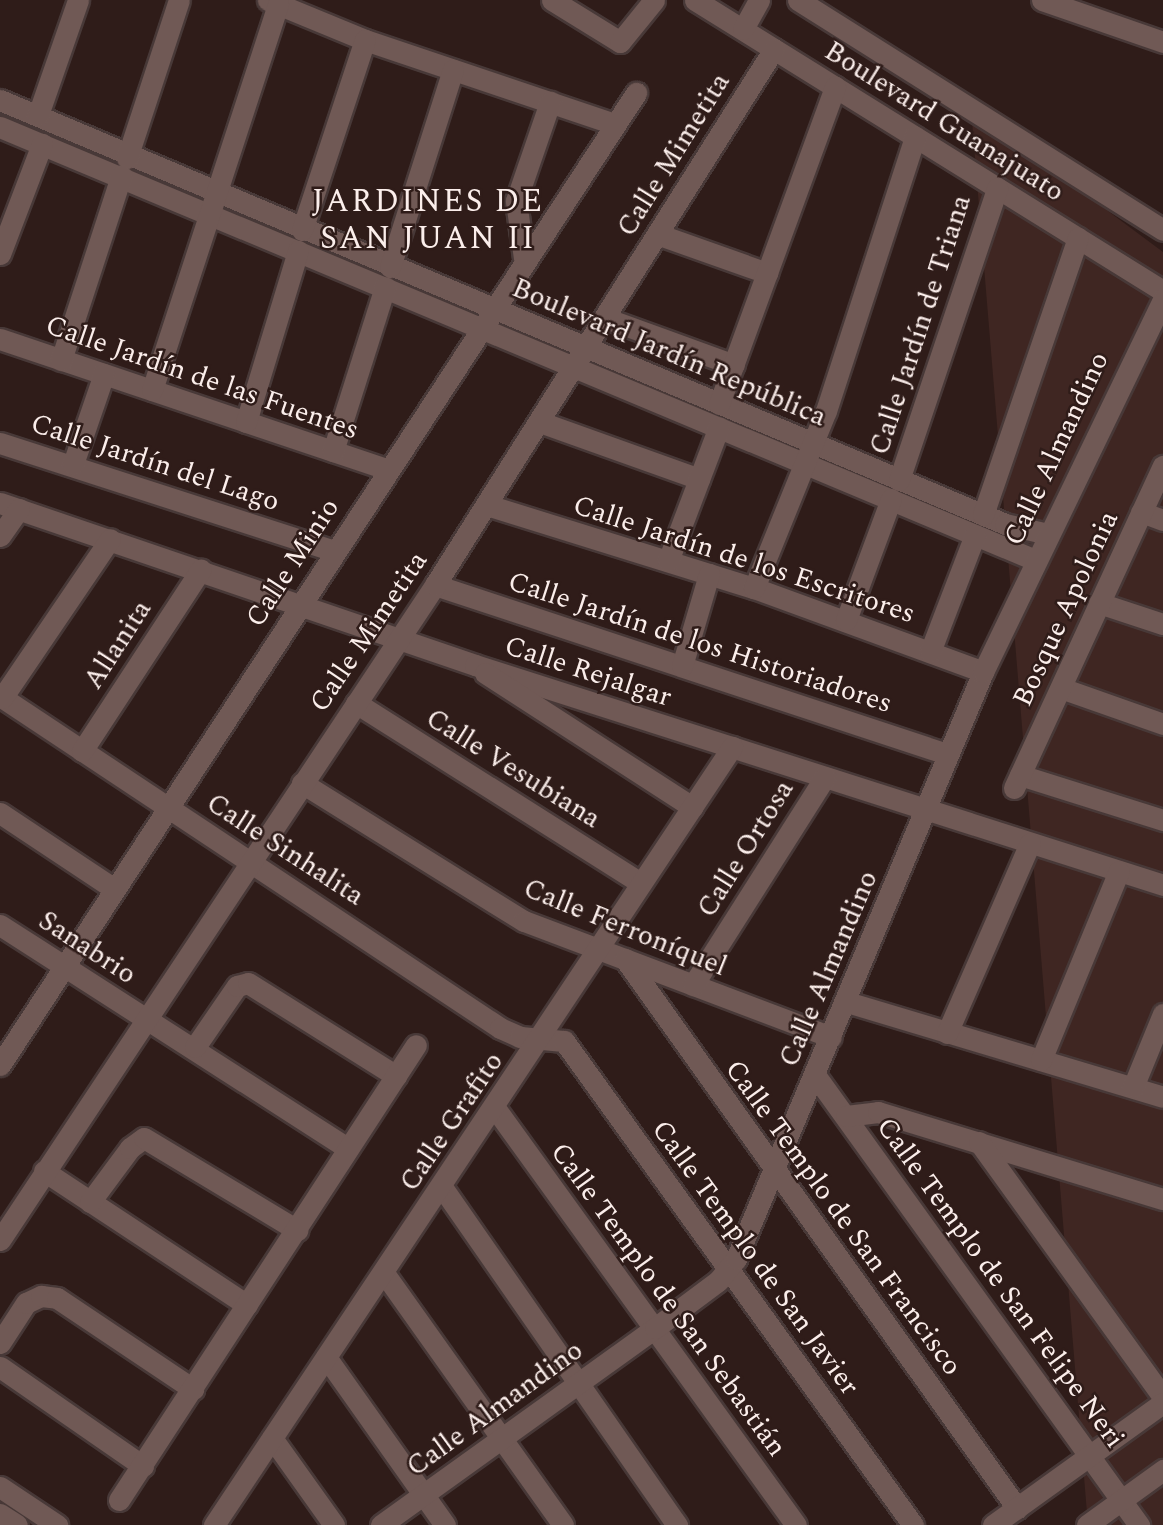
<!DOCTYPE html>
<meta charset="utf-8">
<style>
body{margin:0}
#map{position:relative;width:1163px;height:1525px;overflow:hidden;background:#2f1c19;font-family:Spectral,serif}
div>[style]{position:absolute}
.built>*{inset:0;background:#3f2622}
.roads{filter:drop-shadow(2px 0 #483938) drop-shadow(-2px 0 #483938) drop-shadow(0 2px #483938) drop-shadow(0 -2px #483938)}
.minor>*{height:21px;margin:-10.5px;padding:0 10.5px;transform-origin:10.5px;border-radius:10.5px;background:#705955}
span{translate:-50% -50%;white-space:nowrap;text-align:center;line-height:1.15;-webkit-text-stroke:5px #2f1c19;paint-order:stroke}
.street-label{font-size:28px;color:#fbeeeb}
.quarter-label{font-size:32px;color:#fbeeeb;letter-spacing:2px}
</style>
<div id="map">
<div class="built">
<div style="clip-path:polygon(971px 109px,1163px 252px,1163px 1525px,1088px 1525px)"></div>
</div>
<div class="roads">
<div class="minor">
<div style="left:268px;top:0;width:105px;rotate:22.4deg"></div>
<div style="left:365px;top:40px;width:264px;rotate:18.6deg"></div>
<div style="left:552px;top:0;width:80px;rotate:31.7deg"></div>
<div style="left:620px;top:42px;width:54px;rotate:-51deg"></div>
<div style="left:695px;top:0;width:551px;rotate:31.87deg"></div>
<div style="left:798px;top:0;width:431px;rotate:32.2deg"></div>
<div style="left:1042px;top:0;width:128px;rotate:19.1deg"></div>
<div style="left:743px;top:29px;width:33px;rotate:-61deg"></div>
<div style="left:0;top:100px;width:1091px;rotate:22.87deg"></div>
<div style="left:1005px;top:524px;width:44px;rotate:13.1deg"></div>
<div style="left:38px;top:115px;width:122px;rotate:-70.8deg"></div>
<div style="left:0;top:127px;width:1122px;rotate:22.7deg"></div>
<div style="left:127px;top:158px;width:166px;rotate:-71.8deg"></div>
<div style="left:302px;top:230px;width:200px;rotate:-71.7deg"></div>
<div style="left:657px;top:234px;width:117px;rotate:19.5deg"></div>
<div style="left:0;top:254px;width:118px;rotate:-69.1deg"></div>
<div style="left:524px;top:258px;width:58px;rotate:-98deg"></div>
<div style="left:516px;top:201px;width:105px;rotate:-71deg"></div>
<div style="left:390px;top:267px;width:207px;rotate:-72.3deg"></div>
<div style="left:605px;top:318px;width:137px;rotate:20deg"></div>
<div style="left:0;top:339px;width:408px;rotate:18.6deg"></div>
<div style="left:61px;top:360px;width:194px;rotate:-71.9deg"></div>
<div style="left:152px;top:390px;width:406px;rotate:-71.9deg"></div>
<div style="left:719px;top:404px;width:338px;rotate:-69.9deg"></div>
<div style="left:246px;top:422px;width:179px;rotate:-73.1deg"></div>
<div style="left:540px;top:422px;width:169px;rotate:19.7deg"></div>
<div style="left:0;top:443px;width:349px;rotate:17.9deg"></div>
<div style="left:333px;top:451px;width:172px;rotate:-72.4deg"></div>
<div style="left:73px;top:464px;width:95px;rotate:-71deg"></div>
<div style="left:899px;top:480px;width:308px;rotate:-71.4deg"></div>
<div style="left:0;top:503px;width:502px;rotate:18.83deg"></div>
<div style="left:475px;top:665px;width:722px;rotate:17.73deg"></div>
<div style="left:487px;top:505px;width:280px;rotate:17.3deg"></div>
<div style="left:754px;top:588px;width:244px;rotate:20.1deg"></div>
<div style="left:1141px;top:512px;width:23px;rotate:20deg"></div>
<div style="left:983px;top:515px;width:293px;rotate:-71.1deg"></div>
<div style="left:0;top:536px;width:33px;rotate:-55deg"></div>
<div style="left:668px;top:561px;width:143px;rotate:-69.2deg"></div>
<div style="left:435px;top:585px;width:539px;rotate:18.27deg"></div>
<div style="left:754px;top:588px;width:191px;rotate:-67.9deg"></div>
<div style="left:826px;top:411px;width:288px;rotate:-72deg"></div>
<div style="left:1099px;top:603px;width:67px;rotate:18.2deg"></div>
<div style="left:846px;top:620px;width:129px;rotate:-69.6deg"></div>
<div style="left:930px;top:652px;width:125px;rotate:-69deg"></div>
<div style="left:682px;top:666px;width:96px;rotate:-73.6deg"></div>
<div style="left:485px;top:673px;width:247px;rotate:32.9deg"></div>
<div style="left:1061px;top:688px;width:108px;rotate:19.4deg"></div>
<div style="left:0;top:696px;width:600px;rotate:33.58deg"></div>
<div style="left:500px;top:1028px;width:22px;rotate:24deg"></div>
<div style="left:520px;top:1037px;width:44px;rotate:5.2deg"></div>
<div style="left:564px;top:1041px;width:597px;rotate:54.21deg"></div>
<div style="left:2px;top:698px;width:192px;rotate:-55.8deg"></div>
<div style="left:356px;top:703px;width:337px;rotate:32.3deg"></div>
<div style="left:82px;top:751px;width:217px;rotate:-56.8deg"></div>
<div style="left:1020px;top:775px;width:150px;rotate:17.5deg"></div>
<div style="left:302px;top:783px;width:261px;rotate:31.9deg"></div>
<div style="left:524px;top:921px;width:328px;rotate:20.7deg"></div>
<div style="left:1014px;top:788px;width:355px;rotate:-65.2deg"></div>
<div style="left:0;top:813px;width:136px;rotate:33.6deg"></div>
<div style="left:0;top:925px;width:412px;rotate:32.7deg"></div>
<div style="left:625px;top:959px;width:675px;rotate:54.47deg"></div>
<div style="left:693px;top:985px;width:246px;rotate:-57.6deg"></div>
<div style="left:847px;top:1002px;width:330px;rotate:16.7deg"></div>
<div style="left:947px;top:1033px;width:207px;rotate:-66.4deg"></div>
<div style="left:195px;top:1047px;width:74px;rotate:-55.5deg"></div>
<div style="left:237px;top:986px;width:11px;rotate:-15deg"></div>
<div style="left:248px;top:983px;width:175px;rotate:32.1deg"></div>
<div style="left:1041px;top:1060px;width:204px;rotate:-67.6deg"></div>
<div style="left:0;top:1065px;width:1162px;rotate:-56.8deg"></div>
<div style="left:815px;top:1075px;width:555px;rotate:54.25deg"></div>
<div style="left:1133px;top:1087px;width:79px;rotate:-67.7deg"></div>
<div style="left:495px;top:1108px;width:514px;rotate:54.18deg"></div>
<div style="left:846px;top:1116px;width:32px;rotate:-7deg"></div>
<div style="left:878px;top:1112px;width:298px;rotate:17deg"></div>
<div style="left:979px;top:1142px;width:314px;rotate:54.2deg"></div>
<div style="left:44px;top:1171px;width:243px;rotate:33.4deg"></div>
<div style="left:442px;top:1187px;width:412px;rotate:55.2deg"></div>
<div style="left:90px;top:1202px;width:67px;rotate:-53.5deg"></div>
<div style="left:130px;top:1148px;width:17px;rotate:-36deg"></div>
<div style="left:144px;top:1138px;width:179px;rotate:31deg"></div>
<div style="left:0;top:1240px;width:786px;rotate:-56.41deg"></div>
<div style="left:435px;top:585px;width:634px;rotate:-57.69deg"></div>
<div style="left:384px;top:1273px;width:309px;rotate:54.6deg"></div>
<div style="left:0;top:1343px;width:48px;rotate:-57deg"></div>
<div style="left:26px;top:1303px;width:17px;rotate:-25deg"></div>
<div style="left:41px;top:1296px;width:16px;rotate:7deg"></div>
<div style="left:57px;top:1298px;width:164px;rotate:33.8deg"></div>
<div style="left:326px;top:1357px;width:206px;rotate:54.7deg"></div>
<div style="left:0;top:1367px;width:174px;rotate:34.7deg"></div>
<div style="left:272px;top:1438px;width:107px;rotate:54.5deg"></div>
<div style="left:0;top:1487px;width:69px;rotate:33.7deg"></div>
<div style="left:119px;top:1500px;width:543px;rotate:-56.87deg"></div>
<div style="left:0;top:1514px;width:20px;rotate:33deg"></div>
<div style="left:214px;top:1525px;width:935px;rotate:-56.34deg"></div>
<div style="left:381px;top:1525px;width:337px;rotate:-35.7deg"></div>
<div style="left:655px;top:1328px;width:79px;rotate:-36.7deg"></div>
<div style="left:718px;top:1281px;width:28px;rotate:-51deg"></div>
<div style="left:736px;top:1259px;width:637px;rotate:-67.18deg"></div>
<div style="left:983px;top:672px;width:414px;rotate:-64.2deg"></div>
<div style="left:993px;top:1525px;width:209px;rotate:-35.7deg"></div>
<div style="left:1087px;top:1525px;width:94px;rotate:-35.9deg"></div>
</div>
</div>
<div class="street-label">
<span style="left:944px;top:122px;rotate:32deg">Boulevard Guanajuato</span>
<span style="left:674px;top:155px;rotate:-58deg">Calle Mimetita</span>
<span style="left:921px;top:325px;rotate:-72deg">Calle Jardín de Triana</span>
<span style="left:669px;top:353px;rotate:23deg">Boulevard Jardín República</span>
<span style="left:202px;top:378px;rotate:19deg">Calle Jardín de las Fuentes</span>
<span style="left:1057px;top:449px;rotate:-65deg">Calle Almandino</span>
<span style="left:155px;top:463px;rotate:18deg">Calle Jardín del Lago</span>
<span style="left:744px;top:560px;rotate:18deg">Calle Jardín de los Escritores</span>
<span style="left:293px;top:563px;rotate:-57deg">Calle Minio</span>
<span style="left:1066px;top:609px;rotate:-65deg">Bosque Apolonia</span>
<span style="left:369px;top:632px;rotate:-56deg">Calle Mimetita</span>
<span style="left:700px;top:643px;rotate:18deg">Calle Jardín de los Historiadores</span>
<span style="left:118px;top:645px;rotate:-57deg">Allanita</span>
<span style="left:588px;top:672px;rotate:18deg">Calle Rejalgar</span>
<span style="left:513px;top:769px;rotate:32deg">Calle Vesubiana</span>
<span style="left:746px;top:849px;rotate:-58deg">Calle Ortosa</span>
<span style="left:285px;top:850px;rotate:33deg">Calle Sinhalita</span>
<span style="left:625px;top:928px;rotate:22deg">Calle Ferroníquel</span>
<span style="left:87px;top:948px;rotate:33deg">Sanabrio</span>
<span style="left:829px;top:969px;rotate:-67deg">Calle Almandino</span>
<span style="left:452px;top:1122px;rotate:-56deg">Calle Grafito</span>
<span style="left:843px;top:1218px;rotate:54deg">Calle Templo de San Francisco</span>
<span style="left:755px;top:1258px;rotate:54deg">Calle Templo de San Javier</span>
<span style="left:1000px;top:1283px;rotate:54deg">Calle Templo de San Felipe Neri</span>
<span style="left:668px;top:1300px;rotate:54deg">Calle Templo de San Sebastián</span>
<span style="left:495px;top:1409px;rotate:-36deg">Calle Almandino</span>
</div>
<div class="quarter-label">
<span style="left:428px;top:221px">JARDINES DE<br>SAN JUAN II</span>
</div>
</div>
